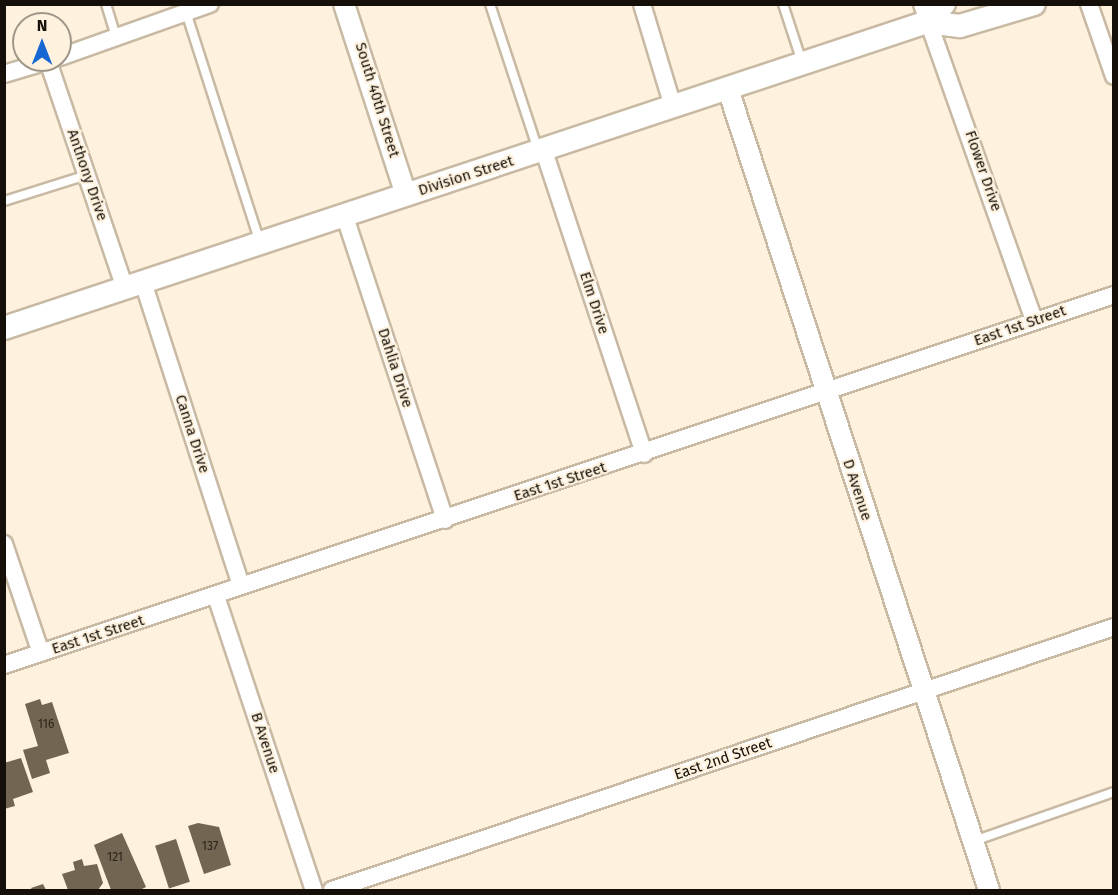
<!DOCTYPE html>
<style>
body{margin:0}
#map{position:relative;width:1118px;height:895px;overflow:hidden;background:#fef2df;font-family:"Fira Sans",sans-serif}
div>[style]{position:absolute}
.building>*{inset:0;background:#726551;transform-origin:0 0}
.roads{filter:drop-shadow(2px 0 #c8b9a3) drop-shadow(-2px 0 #c8b9a3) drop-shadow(0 2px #c8b9a3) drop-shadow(0 -2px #c8b9a3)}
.service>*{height:8px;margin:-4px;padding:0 4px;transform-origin:4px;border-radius:4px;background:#fff}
.minor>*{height:16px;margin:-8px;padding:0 8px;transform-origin:8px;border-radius:8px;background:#fff}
.tertiary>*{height:20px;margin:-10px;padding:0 10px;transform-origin:10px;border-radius:10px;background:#fff}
.secondary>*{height:22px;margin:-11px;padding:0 11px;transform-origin:11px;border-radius:11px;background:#fff}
span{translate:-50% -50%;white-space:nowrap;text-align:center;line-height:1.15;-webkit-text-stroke:4.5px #fef2df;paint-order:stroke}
.number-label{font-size:12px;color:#2c241a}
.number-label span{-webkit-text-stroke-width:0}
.street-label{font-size:15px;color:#140f08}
.frame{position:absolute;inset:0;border:6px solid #140f08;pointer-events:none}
.north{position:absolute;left:12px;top:12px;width:60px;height:60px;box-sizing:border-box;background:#fef2df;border:2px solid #a09789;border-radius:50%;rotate:0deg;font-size:16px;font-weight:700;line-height:24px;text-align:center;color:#140f08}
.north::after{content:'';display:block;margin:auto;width:21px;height:27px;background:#1667d2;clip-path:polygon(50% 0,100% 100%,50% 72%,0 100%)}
</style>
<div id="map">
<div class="building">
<div style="clip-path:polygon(40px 699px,42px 705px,52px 702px,69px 753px,46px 760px,50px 773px,32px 779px,23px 750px,38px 746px,25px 704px)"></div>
<div style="clip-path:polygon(21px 758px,33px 792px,13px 799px,15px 806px,4px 809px,4px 763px)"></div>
<div style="clip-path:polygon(198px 823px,219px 827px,231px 865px,204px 874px,188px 826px)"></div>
<div style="clip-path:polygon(122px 833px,146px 887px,140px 890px,111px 890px,94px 845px)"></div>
<div style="left:176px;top:839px;width:45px;height:22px;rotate:72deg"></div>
<div style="clip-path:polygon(82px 859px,84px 866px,97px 864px,103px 883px,98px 890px,68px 890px,62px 874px,75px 870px,73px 862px)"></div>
<div style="clip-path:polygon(43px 884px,46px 890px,32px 890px,31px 888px)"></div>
</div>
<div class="roads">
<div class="service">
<div style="left:106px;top:4px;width:34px;rotate:73deg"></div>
<div style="left:490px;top:4px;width:154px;rotate:71.8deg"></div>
<div style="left:783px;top:4px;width:61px;rotate:71.9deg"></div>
<div style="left:186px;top:12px;width:243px;rotate:72.2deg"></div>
<div style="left:4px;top:201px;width:87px;rotate:-17.4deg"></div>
<div style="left:974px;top:841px;width:148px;rotate:-19.3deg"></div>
</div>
<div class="minor">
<div style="left:642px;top:4px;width:108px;rotate:73.2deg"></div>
<div style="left:922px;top:4px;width:336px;rotate:70.5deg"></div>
<div style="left:1089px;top:4px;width:76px;rotate:70.9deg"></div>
<div style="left:60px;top:57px;width:159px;rotate:-19.5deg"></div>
<div style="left:48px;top:61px;width:240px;rotate:71.3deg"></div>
<div style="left:4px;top:74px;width:49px;rotate:-16.6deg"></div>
<div style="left:544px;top:151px;width:319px;rotate:71.7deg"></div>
<div style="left:345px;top:217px;width:319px;rotate:71.7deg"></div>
<div style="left:143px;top:282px;width:319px;rotate:72.1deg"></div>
<div style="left:4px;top:544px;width:115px;rotate:71.3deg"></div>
<div style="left:216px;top:596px;width:310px;rotate:71.6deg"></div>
<div style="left:4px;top:665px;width:1170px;rotate:-18.43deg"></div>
<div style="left:332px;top:890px;width:825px;rotate:-18.59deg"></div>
</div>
<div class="tertiary">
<div style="left:344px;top:4px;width:201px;rotate:72deg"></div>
<div style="left:728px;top:89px;width:842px;rotate:71.95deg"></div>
</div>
<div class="secondary">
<div style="left:927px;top:22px;width:25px;rotate:-47deg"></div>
<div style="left:4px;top:328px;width:972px;rotate:-18.34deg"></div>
<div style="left:927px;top:22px;width:33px;rotate:7deg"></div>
<div style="left:960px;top:26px;width:77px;rotate:-16.6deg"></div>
</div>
</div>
<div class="number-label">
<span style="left:46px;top:725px">116</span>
<span style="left:210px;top:847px">137</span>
<span style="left:115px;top:858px">121</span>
</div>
<div class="street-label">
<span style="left:377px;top:100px;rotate:73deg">South 40th Street</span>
<span style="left:983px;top:171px;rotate:71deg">Flower Drive</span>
<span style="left:87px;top:175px;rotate:71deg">Anthony Drive</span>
<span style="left:466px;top:176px;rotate:-18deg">Division Street</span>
<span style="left:594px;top:303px;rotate:72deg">Elm Drive</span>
<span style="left:1020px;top:326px;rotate:-19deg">East 1st Street</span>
<span style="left:395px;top:368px;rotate:72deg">Dahlia Drive</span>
<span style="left:192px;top:434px;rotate:72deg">Canna Drive</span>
<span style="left:560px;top:482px;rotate:-18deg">East 1st Street</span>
<span style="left:857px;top:490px;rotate:72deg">D Avenue</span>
<span style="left:98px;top:635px;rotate:-18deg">East 1st Street</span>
<span style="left:265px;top:743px;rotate:72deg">B Avenue</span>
<span style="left:723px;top:759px;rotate:-19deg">East 2nd Street</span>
</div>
<div class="frame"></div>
<div class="north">N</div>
</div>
